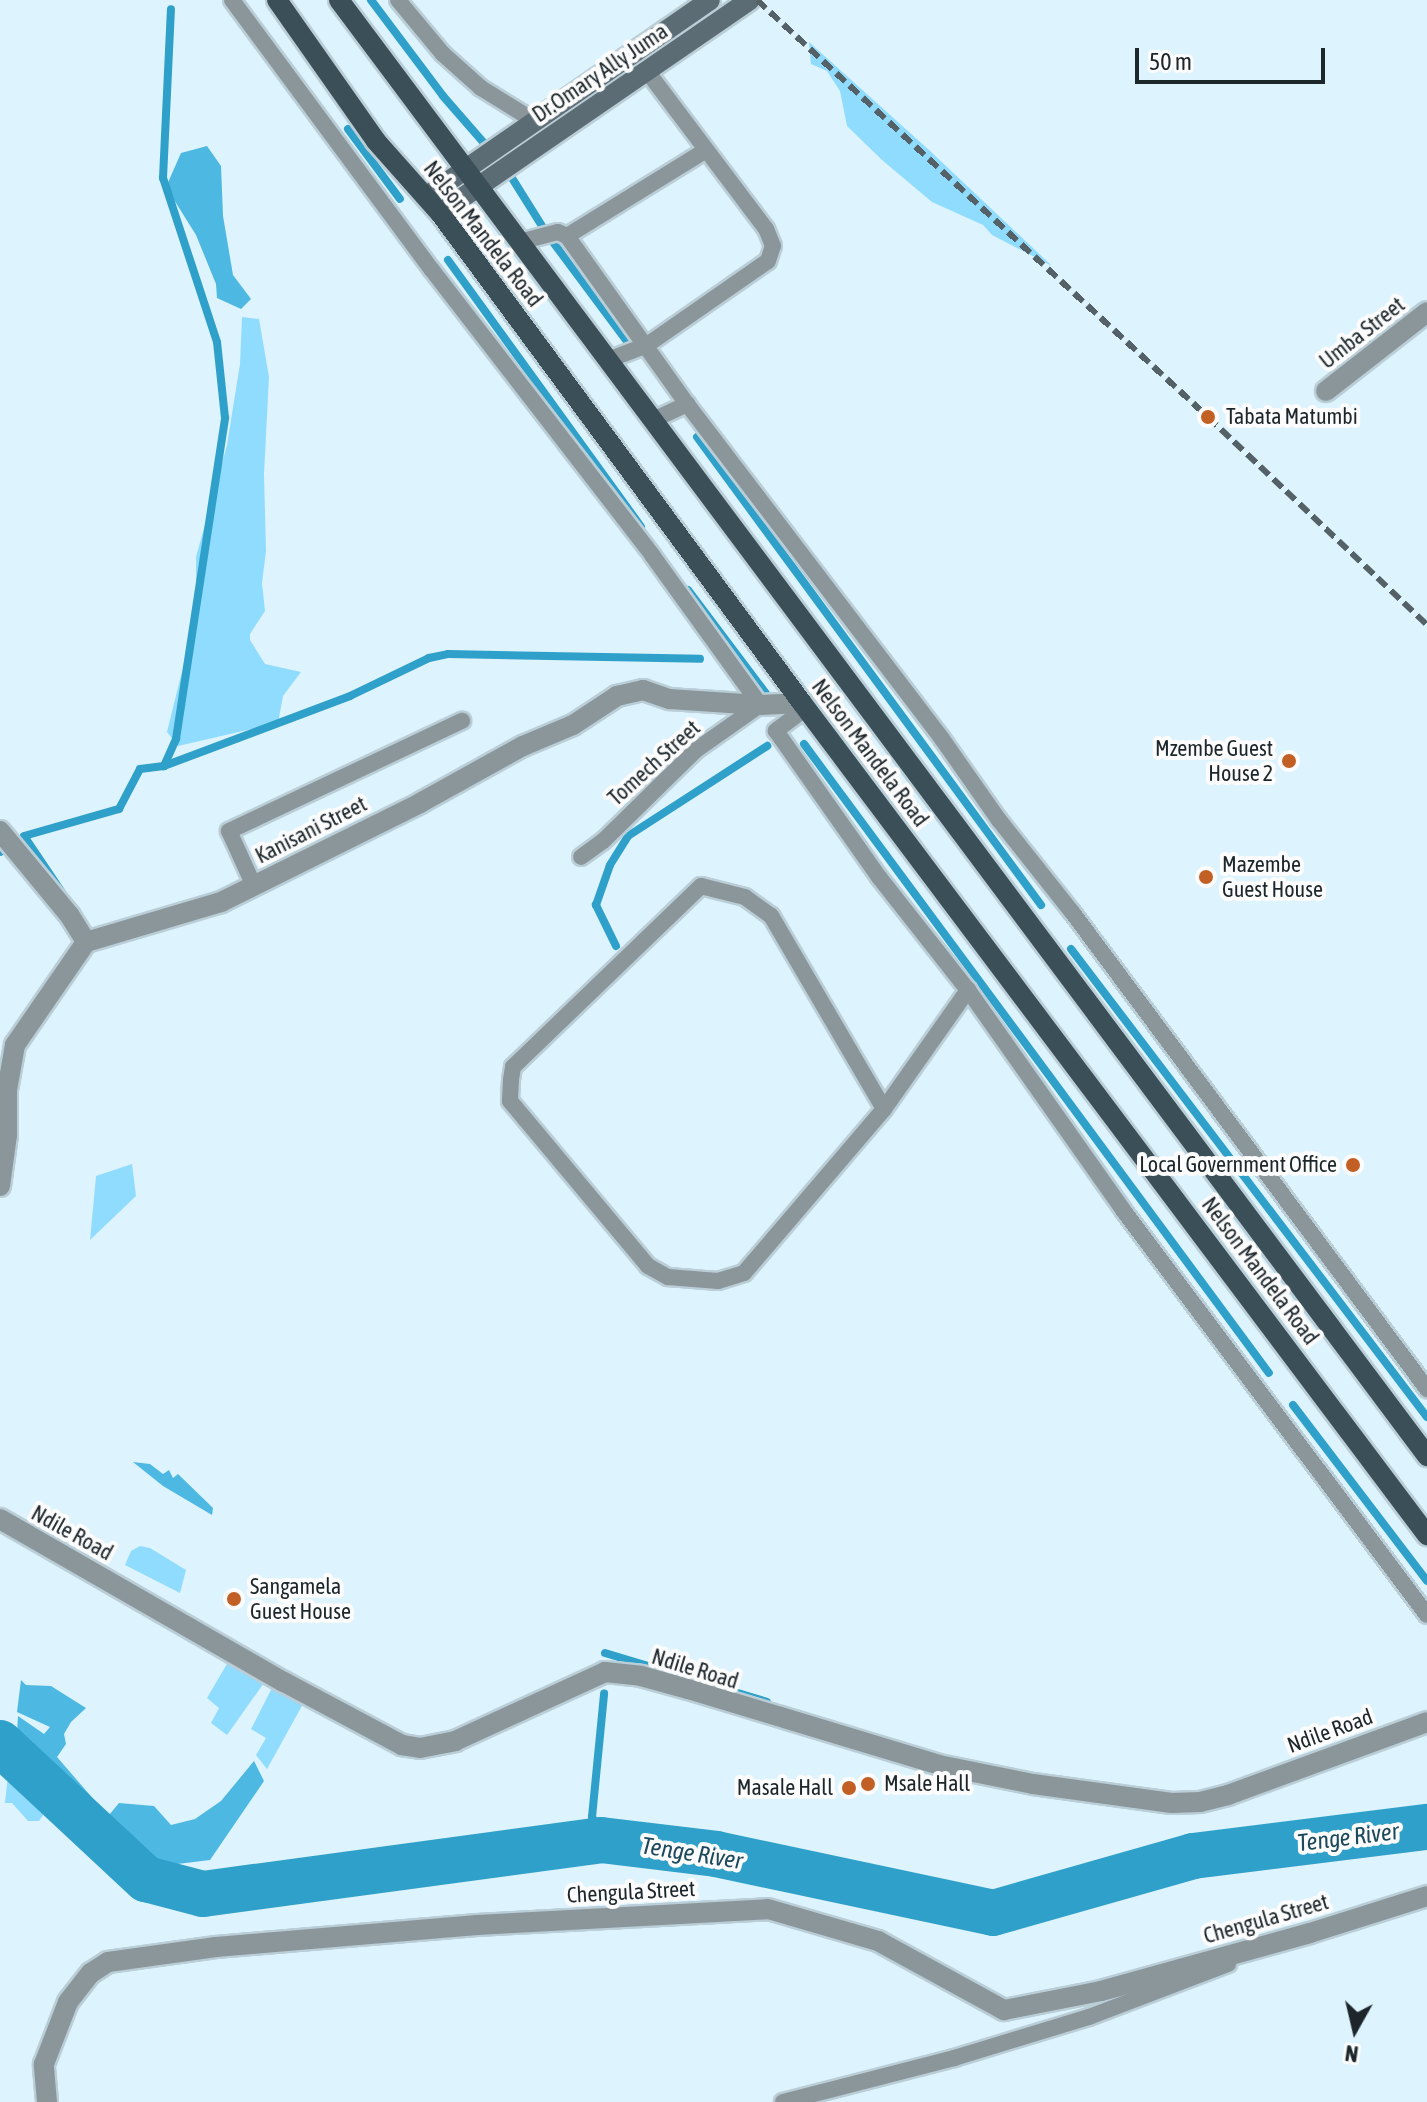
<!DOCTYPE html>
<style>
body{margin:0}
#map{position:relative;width:1427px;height:2102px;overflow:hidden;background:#ddf3fd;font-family:"Asap Condensed",sans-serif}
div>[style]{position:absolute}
.green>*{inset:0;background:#90dcfe}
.forest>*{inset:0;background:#4db8e2}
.stream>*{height:8px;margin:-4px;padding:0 4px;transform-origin:4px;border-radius:4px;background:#2fa0c9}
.river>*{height:46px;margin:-23px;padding:0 23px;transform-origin:23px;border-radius:23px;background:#2fa0c9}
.roads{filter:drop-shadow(2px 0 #baced7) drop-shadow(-2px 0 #baced7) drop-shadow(0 2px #baced7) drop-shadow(0 -2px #baced7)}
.service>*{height:16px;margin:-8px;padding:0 8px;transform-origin:8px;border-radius:8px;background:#8b969b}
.minor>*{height:20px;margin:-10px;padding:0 10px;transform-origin:10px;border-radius:10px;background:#8b969b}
.secondary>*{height:20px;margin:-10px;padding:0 10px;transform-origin:10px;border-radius:10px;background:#5c6c74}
.primary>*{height:20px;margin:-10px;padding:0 10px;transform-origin:10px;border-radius:10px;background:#3b4f58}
.rail>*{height:6px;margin-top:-3px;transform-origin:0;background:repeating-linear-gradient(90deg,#546268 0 12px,transparent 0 18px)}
.dots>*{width:22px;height:22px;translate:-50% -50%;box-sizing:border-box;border:4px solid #fcfcfc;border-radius:50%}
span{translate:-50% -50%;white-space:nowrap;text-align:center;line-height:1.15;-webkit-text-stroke:8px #fcfcfc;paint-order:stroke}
.street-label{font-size:22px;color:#1c262b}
.poi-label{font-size:22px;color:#1c262b}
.left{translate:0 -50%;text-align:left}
.right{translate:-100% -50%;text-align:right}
.water-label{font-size:24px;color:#1c4a5c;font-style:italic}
.north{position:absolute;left:1315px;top:1990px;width:80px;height:80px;-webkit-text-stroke:6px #fcfcfc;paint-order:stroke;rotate:188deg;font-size:22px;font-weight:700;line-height:32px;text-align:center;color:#1c262b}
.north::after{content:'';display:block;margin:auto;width:28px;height:36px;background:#1c262b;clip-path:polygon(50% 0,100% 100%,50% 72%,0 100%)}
.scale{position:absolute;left:1135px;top:48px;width:190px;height:36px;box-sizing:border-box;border:4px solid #1c262b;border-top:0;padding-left:10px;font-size:24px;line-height:28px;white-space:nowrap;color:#1c262b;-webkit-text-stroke:6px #fcfcfc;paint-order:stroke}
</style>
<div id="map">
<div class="green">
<div style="clip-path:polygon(809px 42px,929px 150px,1052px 266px,992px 235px,983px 225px,932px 202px,882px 160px,847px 126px,840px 91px,827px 71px,811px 64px)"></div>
<div style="clip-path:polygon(242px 317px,259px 319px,269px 377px,264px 474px,266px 551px,262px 583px,265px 611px,250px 634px,250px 640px,265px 664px,301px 672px,283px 696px,278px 723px,178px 746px,167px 732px,196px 615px,196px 557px,227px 445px,240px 364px)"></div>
<div style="clip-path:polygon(132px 1164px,136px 1196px,90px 1240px,96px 1176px)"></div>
<div style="clip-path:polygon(140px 1546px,150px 1548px,186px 1570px,180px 1593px,125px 1565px,131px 1551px)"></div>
<div style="clip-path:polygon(231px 1657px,266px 1680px,227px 1735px,211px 1723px,219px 1708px,207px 1698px)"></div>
<div style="clip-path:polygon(274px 1684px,303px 1704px,267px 1769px,256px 1755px,266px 1738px,251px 1729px)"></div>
<div style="clip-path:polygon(8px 1776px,48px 1808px,39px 1821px,28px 1821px,12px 1803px,5px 1803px)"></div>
</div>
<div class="forest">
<div style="clip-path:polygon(207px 146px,221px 166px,223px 216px,233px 275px,251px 299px,241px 309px,217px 298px,216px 284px,196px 235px,166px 187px,181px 153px)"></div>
<div style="clip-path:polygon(133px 1462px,150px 1464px,163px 1474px,169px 1470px,173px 1478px,178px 1474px,213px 1508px,212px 1515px,163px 1486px)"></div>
<div style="clip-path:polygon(21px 1680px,26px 1685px,51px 1686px,86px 1708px,71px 1722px,64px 1734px,66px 1744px,57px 1757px,102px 1809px,94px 1801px,82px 1802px,46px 1767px,41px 1772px,16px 1748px,18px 1716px,44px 1734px,50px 1727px,17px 1712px)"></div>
<div style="clip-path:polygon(254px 1761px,264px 1781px,210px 1860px,145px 1868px,104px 1821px,119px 1803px,154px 1806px,171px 1825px,195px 1819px,221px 1801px)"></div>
</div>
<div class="stream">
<div style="left:371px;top:0;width:120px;rotate:53.1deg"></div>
<div style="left:443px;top:96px;width:94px;rotate:48.9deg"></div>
<div style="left:505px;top:167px;width:79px;rotate:57.9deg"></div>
<div style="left:547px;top:234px;width:137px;rotate:53.3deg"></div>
<div style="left:348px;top:129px;width:87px;rotate:53.4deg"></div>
<div style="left:448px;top:260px;width:329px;rotate:54.1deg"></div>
<div style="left:697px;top:437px;width:581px;rotate:53.68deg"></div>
<div style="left:688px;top:590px;width:131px;rotate:53deg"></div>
<div style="left:804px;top:744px;width:782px;rotate:53.53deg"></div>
<div style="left:164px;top:766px;width:30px;rotate:-66deg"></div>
<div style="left:176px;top:739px;width:325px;rotate:-81.3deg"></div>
<div style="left:225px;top:418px;width:76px;rotate:-96deg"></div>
<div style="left:217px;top:342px;width:173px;rotate:-108.2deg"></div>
<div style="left:163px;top:178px;width:169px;rotate:-87.3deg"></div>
<div style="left:0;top:852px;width:1px;rotate:-90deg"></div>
<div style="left:61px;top:891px;width:66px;rotate:-123.9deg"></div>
<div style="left:24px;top:836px;width:99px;rotate:-15.9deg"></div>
<div style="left:119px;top:809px;width:45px;rotate:-62.3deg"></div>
<div style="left:140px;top:769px;width:24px;rotate:-7deg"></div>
<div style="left:164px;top:766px;width:199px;rotate:-20.6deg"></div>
<div style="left:350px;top:696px;width:88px;rotate:-25.7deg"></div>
<div style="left:429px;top:658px;width:19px;rotate:-12deg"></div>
<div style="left:448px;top:654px;width:252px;rotate:1.1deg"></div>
<div style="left:616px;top:946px;width:46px;rotate:-116deg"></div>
<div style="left:596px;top:905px;width:42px;rotate:-70.7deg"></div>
<div style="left:610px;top:865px;width:34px;rotate:-58deg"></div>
<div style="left:628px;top:836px;width:166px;rotate:-32.9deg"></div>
<div style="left:1071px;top:949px;width:588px;rotate:52.74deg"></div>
<div style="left:1293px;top:1405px;width:221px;rotate:52.7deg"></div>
<div style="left:605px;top:1653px;width:169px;rotate:16.8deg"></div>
<div style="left:601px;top:1840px;width:25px;rotate:-111deg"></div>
<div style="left:592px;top:1817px;width:124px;rotate:-84.4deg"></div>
</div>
<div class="river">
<div style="left:0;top:1743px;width:200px;rotate:43deg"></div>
<div style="left:146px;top:1879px;width:59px;rotate:14.7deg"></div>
<div style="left:203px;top:1894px;width:402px;rotate:-7.7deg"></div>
<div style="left:601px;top:1840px;width:116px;rotate:6.9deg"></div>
<div style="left:716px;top:1854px;width:283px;rotate:12deg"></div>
<div style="left:993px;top:1913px;width:208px;rotate:-15.9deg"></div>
<div style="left:1193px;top:1856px;width:236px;rotate:-7.1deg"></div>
</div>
<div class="roads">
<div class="service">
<div style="left:232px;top:0;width:336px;rotate:53.5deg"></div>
<div style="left:432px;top:270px;width:360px;rotate:52.3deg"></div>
<div style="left:652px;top:555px;width:185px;rotate:54.2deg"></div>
<div style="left:760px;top:705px;width:78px;rotate:144.9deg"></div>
<div style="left:696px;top:750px;width:130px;rotate:135.6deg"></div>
<div style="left:603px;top:841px;width:27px;rotate:144deg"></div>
<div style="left:398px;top:0;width:70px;rotate:50.2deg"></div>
<div style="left:443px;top:54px;width:51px;rotate:41.8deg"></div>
<div style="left:481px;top:88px;width:65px;rotate:31.7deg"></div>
<div style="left:567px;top:236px;width:163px;rotate:-31.7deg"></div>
<div style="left:519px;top:242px;width:40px;rotate:-14.4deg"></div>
<div style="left:558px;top:232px;width:10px;rotate:24deg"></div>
<div style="left:567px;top:236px;width:206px;rotate:54.5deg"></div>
<div style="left:687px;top:404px;width:421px;rotate:52.7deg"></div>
<div style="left:942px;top:739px;width:99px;rotate:54.9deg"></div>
<div style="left:999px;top:820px;width:117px;rotate:51.6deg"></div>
<div style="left:1072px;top:912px;width:595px;rotate:53.34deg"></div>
<div style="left:608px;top:360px;width:42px;rotate:-21deg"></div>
<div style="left:647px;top:345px;width:147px;rotate:-34.8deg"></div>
<div style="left:768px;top:261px;width:16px;rotate:-72deg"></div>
<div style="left:773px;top:246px;width:18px;rotate:-112deg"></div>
<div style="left:766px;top:229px;width:198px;rotate:-127deg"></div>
<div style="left:653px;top:420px;width:38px;rotate:-25deg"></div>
<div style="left:806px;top:708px;width:38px;rotate:143deg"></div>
<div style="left:776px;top:731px;width:179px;rotate:54.8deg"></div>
<div style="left:879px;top:877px;width:144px;rotate:51.8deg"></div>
<div style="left:968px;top:990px;width:269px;rotate:54.8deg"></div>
<div style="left:1123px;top:1210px;width:506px;rotate:53.11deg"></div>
<div style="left:254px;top:886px;width:60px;rotate:-114.4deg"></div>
<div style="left:229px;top:831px;width:258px;rotate:-25.3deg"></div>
<div style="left:884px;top:1109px;width:224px;rotate:-120.3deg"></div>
<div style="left:771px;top:916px;width:32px;rotate:-144deg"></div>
<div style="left:745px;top:897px;width:45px;rotate:-166deg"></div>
<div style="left:701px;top:886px;width:261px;rotate:136.1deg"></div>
<div style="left:513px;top:1067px;width:13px;rotate:99deg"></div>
<div style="left:511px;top:1080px;width:21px;rotate:93deg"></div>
<div style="left:510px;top:1101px;width:215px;rotate:50.1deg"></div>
<div style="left:648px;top:1266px;width:23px;rotate:29deg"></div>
<div style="left:668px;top:1277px;width:50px;rotate:4.6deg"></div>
<div style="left:718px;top:1281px;width:27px;rotate:-17deg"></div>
<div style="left:744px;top:1273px;width:216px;rotate:-49.5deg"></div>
<div style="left:884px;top:1109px;width:146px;rotate:-54.8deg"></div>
<div style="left:783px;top:2102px;width:177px;rotate:-14.4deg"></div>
<div style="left:954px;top:2058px;width:141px;rotate:-16.9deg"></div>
<div style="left:1089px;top:2017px;width:149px;rotate:-20.9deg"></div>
</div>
<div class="minor">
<div style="left:1326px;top:391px;width:128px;rotate:-38deg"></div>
<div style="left:0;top:831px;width:110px;rotate:50.5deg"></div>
<div style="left:70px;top:916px;width:31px;rotate:58deg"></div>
<div style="left:0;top:1186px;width:51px;rotate:-82.2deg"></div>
<div style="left:7px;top:1135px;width:45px;rotate:-90deg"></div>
<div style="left:7px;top:1090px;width:46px;rotate:-79.9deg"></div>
<div style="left:15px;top:1045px;width:125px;rotate:-55.4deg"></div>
<div style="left:86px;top:942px;width:141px;rotate:-16.5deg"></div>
<div style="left:221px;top:902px;width:222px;rotate:-26.4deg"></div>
<div style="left:420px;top:803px;width:118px;rotate:-29deg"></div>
<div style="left:523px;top:746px;width:54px;rotate:-22.8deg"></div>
<div style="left:573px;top:725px;width:53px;rotate:-33.4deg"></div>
<div style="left:617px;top:696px;width:27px;rotate:-13deg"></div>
<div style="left:643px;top:690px;width:28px;rotate:19deg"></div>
<div style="left:669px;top:699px;width:91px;rotate:3.8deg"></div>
<div style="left:760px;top:705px;width:42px;rotate:-2.7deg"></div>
<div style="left:0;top:1519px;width:327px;rotate:29.9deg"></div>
<div style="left:284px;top:1682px;width:134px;rotate:28.1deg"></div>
<div style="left:402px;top:1745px;width:18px;rotate:9deg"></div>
<div style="left:420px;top:1748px;width:36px;rotate:-11deg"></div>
<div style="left:455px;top:1741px;width:165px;rotate:-24.7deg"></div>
<div style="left:605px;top:1672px;width:36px;rotate:6deg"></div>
<div style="left:641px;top:1676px;width:49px;rotate:15.5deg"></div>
<div style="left:688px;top:1689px;width:262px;rotate:16.8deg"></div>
<div style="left:939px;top:1765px;width:96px;rotate:11.4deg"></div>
<div style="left:1033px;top:1784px;width:140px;rotate:7.8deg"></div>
<div style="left:1172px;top:1803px;width:28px;rotate:-2deg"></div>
<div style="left:1200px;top:1802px;width:29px;rotate:-14deg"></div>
<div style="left:1228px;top:1795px;width:212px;rotate:-20.1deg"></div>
<div style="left:47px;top:2102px;width:38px;rotate:-95deg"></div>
<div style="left:44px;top:2064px;width:66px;rotate:-68.8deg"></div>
<div style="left:68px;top:2002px;width:37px;rotate:-52deg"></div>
<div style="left:91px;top:1973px;width:20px;rotate:-33deg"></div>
<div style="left:108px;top:1962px;width:109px;rotate:-7.9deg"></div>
<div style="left:216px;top:1947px;width:262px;rotate:-4.8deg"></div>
<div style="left:477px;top:1925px;width:291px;rotate:-3.1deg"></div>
<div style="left:768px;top:1909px;width:115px;rotate:16.2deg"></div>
<div style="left:878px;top:1941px;width:144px;rotate:28.7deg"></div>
<div style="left:1004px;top:2010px;width:99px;rotate:-11.1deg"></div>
<div style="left:1101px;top:1991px;width:217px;rotate:-15.5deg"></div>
<div style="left:1310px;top:1933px;width:123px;rotate:-17.5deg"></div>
</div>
<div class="secondary">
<div style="left:427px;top:196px;width:344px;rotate:-34.7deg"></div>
<div style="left:440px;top:213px;width:376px;rotate:-34.5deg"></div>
</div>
<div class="primary">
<div style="left:277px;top:0;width:172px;rotate:54.9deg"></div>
<div style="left:376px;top:141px;width:96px;rotate:48.4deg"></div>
<div style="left:440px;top:213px;width:609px;rotate:53.54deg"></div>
<div style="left:802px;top:703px;width:1041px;rotate:53.09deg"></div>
<div style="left:339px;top:0;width:1818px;rotate:53.23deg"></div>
</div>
</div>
<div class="rail">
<div style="left:757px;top:0;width:614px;rotate:42.76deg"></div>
<div style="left:1208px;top:417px;width:302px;rotate:43.5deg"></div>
</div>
<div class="dots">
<div style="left:1208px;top:417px;background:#c25f25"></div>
<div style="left:1289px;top:761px;background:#c25f25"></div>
<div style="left:1206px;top:877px;background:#c25f25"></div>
<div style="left:1353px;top:1165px;background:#c25f25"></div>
<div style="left:234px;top:1599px;background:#c25f25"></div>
<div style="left:868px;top:1784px;background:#c25f25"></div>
<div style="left:849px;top:1788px;background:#c25f25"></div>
</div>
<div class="street-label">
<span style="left:600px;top:73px;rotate:-34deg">Dr.Omary Ally Juma</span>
<span style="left:483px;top:234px;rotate:52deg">Nelson Mandela Road</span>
<span style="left:1362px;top:333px;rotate:-38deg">Umba Street</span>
<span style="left:870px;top:753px;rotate:53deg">Nelson Mandela Road</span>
<span style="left:654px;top:763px;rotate:-42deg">Tomech Street</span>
<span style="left:311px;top:830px;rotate:-27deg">Kanisani Street</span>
<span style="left:1260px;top:1271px;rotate:53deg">Nelson Mandela Road</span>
<span style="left:72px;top:1533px;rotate:29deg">Ndile Road</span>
<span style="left:695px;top:1669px;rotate:17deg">Ndile Road</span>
<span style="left:1330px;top:1731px;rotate:-20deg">Ndile Road</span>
<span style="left:631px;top:1892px;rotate:-3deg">Chengula Street</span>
<span style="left:1266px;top:1919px;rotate:-16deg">Chengula Street</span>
</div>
<div class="poi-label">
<span class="left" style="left:1226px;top:417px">Tabata Matumbi</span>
<span class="right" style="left:1273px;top:761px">Mzembe Guest<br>House 2</span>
<span class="left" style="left:1222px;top:877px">Mazembe<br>Guest House</span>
<span class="right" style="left:1337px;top:1165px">Local Government Office</span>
<span class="left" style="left:250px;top:1599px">Sangamela<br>Guest House</span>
<span class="left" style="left:884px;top:1784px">Msale Hall</span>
<span class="right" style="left:833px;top:1788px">Masale Hall</span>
</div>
<div class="water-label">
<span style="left:1348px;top:1837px;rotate:-7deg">Tenge River</span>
<span style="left:692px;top:1853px;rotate:9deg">Tenge River</span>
</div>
<div class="north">N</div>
<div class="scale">50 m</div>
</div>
